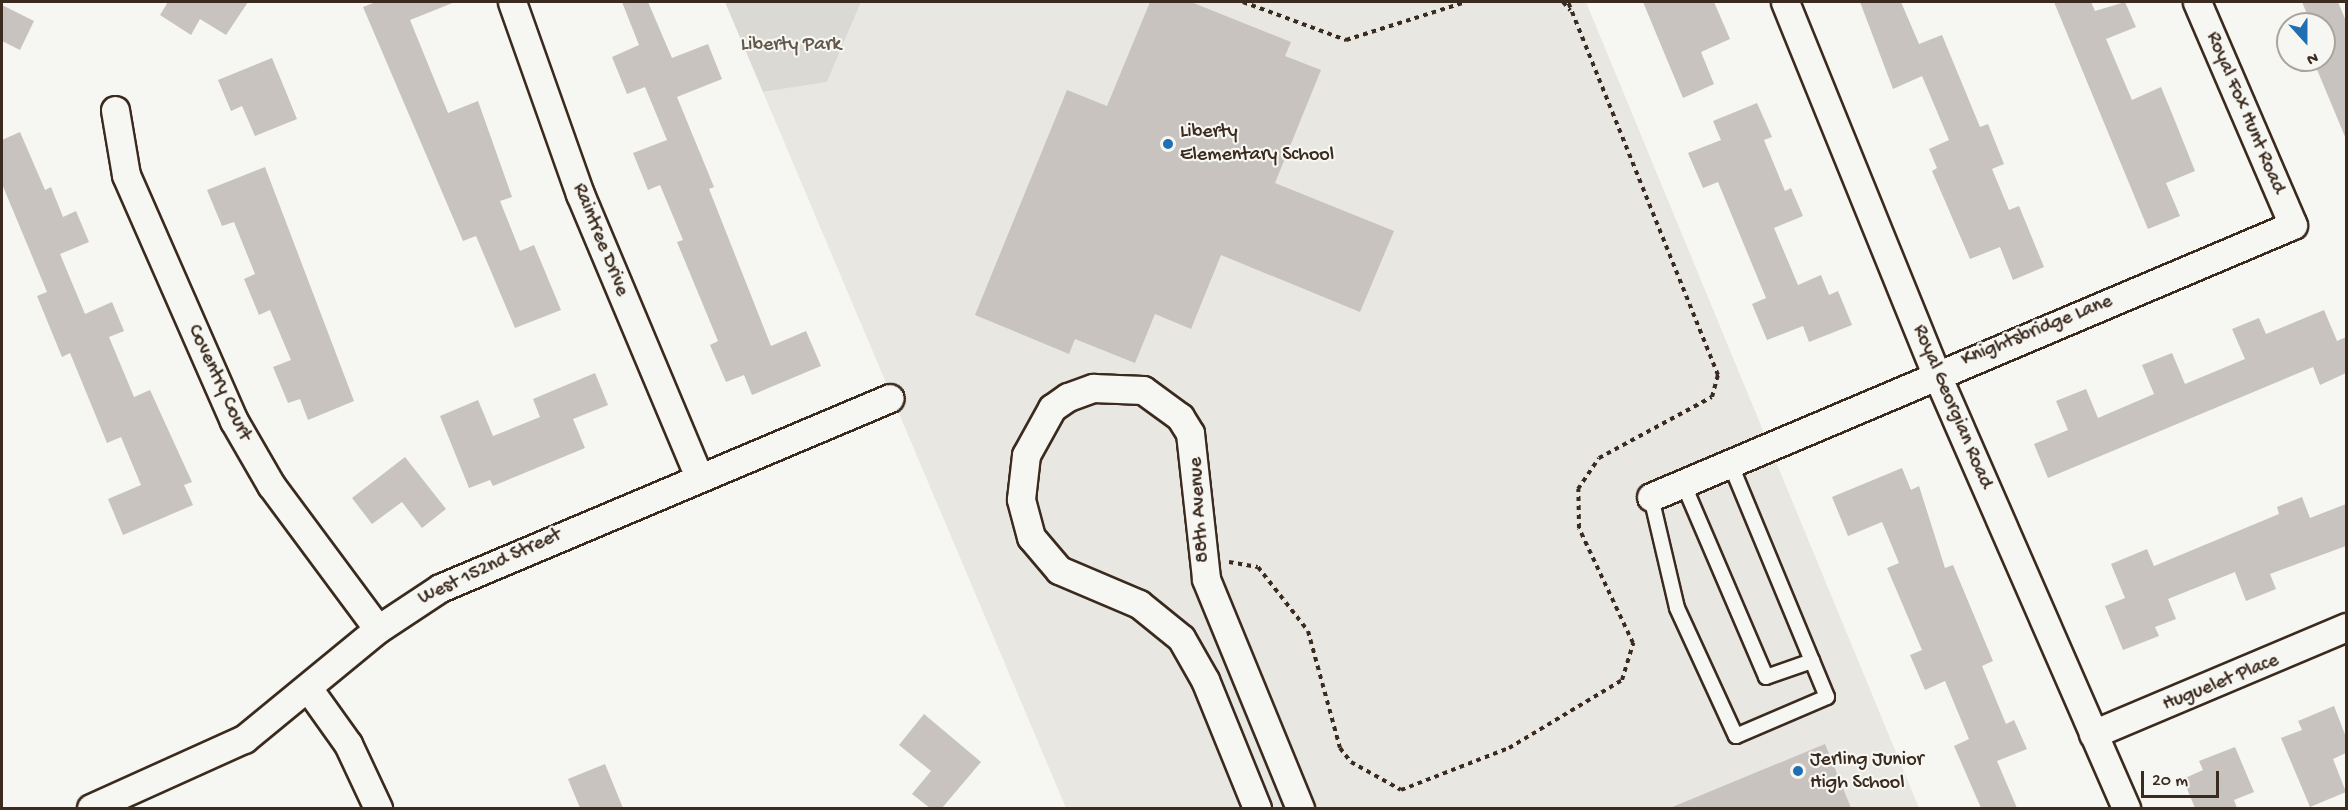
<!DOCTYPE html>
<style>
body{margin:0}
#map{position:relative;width:2348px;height:810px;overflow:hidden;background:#f6f6f2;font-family:"Gochi Hand",sans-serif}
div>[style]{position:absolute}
.built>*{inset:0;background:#e8e7e2}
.green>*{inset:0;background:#dad9d3}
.building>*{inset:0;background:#c8c3be}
.path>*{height:4px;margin-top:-2px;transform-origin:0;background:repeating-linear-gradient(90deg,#3b2a1e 0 4.5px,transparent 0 9px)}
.roads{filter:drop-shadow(2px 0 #3b2a1e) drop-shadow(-2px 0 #3b2a1e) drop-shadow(0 2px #3b2a1e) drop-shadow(0 -2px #3b2a1e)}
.service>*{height:14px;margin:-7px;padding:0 7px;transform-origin:7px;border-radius:7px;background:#f6f6f2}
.minor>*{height:27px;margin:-13.5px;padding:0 13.5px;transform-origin:13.5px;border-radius:13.5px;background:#f6f6f2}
.dots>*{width:16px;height:16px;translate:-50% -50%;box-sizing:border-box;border:3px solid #f6f6f2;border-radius:50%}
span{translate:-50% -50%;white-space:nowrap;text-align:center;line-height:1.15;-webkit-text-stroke:4.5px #f6f6f2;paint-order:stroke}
.park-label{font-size:20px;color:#63564b}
.street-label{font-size:20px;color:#3b2a1e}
.poi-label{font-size:20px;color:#3b2a1e}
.left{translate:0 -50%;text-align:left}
.frame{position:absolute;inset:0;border:3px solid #3b2a1e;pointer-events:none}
.north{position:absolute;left:2276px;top:12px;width:60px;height:60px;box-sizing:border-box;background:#f6f6f2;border:2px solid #aba49d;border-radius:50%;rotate:159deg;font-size:16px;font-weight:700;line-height:24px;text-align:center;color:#3b2a1e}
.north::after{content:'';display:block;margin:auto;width:21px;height:27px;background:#1f6fb2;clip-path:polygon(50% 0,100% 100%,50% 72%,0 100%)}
.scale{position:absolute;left:2141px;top:771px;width:78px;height:27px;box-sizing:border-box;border:3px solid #3b2a1e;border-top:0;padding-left:8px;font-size:18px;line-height:21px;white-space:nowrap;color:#3b2a1e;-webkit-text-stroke:4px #f6f6f2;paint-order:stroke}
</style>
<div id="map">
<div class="built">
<div style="clip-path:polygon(861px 2px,1586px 2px,1919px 808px,1066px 808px,763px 92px,827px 82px)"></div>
</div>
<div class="green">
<div style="clip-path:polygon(725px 2px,861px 2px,827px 82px,763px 92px)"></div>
</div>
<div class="building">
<div style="clip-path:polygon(168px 2px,248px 2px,226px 35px,200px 19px,191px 35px,160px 15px)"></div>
<div style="clip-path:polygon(376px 2px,455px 2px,410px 20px,448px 113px,478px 101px,512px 197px,500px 201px,520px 251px,534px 245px,561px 310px,515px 328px,476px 236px,463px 241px,363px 7px)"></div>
<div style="clip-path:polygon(622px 2px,648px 2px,672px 58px,708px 44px,722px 79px,677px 97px,714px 187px,709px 189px,771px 346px,806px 331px,821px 366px,752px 395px,744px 375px,726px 382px,710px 345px,718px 341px,677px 242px,683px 240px,660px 185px,648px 190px,633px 153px,667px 140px,645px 87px,627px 94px,612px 57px,639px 45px)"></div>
<div style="clip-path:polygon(1150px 2px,1191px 2px,1291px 42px,1285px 56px,1321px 70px,1275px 183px,1394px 231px,1360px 312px,1221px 255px,1191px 329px,1155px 314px,1135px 363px,1075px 339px,1069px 354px,975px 315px,1067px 90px,1107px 106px)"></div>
<div style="clip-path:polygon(1643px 2px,1714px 2px,1730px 39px,1701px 52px,1714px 84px,1683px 98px)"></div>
<div style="clip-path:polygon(1860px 2px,1901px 2px,1919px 44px,1942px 35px,1980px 127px,1988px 124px,2004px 164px,1992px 169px,2009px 210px,2019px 206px,2044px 267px,2013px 280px,2000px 247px,1970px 259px,1932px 171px,1937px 168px,1929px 149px,1949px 140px,1922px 76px,1893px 89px)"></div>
<div style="clip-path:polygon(2054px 2px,2091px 2px,2095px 11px,2125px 2px,2136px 27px,2106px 39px,2132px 100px,2161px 87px,2173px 116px,2195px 171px,2166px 183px,2180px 216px,2148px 229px)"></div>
<div style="clip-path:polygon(2302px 2px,2338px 2px,2346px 21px,2346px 139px,2313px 60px,2324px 60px,2324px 24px,2303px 24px,2310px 21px)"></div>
<div style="clip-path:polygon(2px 5px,34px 21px,20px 50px,2px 41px)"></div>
<div style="clip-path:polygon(272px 58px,297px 119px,255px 136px,242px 106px,231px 111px,218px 80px)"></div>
<div style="clip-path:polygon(1757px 103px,1772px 137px,1764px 140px,1785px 191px,1791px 188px,1803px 216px,1774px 228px,1798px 285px,1821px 275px,1829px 295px,1838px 291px,1852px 325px,1809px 342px,1803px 326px,1767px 340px,1752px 304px,1766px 298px,1718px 182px,1703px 188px,1688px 153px,1721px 140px,1713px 121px)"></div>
<div style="clip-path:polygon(20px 132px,45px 190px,51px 187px,63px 217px,76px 211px,89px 242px,60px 254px,85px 314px,112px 302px,124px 331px,109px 337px,134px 397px,150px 390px,192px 482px,184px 485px,193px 505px,123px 535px,108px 499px,141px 485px,121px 437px,107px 443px,70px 353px,62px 357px,37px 296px,47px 292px,2px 184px,2px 140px)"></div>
<div style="clip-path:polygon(265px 167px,354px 401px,308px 420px,300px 399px,288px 403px,273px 367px,291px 360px,270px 310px,259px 315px,244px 279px,255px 274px,234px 222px,222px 226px,207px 190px)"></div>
<div style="clip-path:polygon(2324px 310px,2337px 341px,2346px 337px,2346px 373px,2320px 385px,2313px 367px,2048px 478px,2034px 444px,2068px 430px,2056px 401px,2086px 389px,2098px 418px,2154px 394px,2142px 365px,2172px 353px,2185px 384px,2245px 359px,2232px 329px,2259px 318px,2266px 334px)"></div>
<div style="clip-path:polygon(595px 373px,608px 405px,573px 419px,585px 448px,493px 486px,490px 480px,469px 488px,440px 416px,478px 400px,493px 436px,540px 417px,533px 399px)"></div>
<div style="clip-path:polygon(405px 457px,446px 509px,422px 528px,402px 502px,372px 524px,352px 498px)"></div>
<div style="clip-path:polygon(1902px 468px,1911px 490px,1919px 486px,1945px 568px,1953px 565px,1993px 661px,1982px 666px,2006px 724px,2014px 720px,2027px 749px,1997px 761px,2017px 808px,1981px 808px,1954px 746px,1969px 739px,1945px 681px,1925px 690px,1910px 655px,1922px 650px,1887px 568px,1899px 563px,1882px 522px,1848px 536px,1832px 497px)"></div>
<div style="clip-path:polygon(2302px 497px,2310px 518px,2346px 504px,2346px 546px,2270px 574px,2276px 589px,2246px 601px,2235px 572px,2168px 599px,2176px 619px,2155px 627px,2159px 636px,2123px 650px,2105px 606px,2125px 598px,2111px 564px,2147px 549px,2154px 566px,2279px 514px,2277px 507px)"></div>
<div style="clip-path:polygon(2334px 706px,2346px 737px,2346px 753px,2333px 759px,2346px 792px,2310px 807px,2281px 738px,2302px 730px,2298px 721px)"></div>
<div style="clip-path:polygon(924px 714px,981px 762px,942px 808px,930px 808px,912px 794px,931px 771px,899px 745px)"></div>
<div style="clip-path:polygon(1825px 744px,1851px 808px,1670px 808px)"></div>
<div style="clip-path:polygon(2235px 747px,2254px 792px,2234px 800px,2237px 808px,2195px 808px,2183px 779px,2203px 770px,2199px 761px)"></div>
<div style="clip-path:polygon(605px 764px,623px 808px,580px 808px,568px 779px)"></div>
</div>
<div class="path">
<div style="left:1243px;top:2px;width:110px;rotate:20.3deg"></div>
<div style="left:1346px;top:40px;width:126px;rotate:-17.6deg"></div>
<div style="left:1563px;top:2px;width:11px;rotate:49deg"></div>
<div style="left:1229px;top:562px;width:29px;rotate:10deg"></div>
<div style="left:1258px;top:567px;width:81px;rotate:52deg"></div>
<div style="left:1308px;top:631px;width:121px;rotate:74.7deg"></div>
<div style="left:1340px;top:748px;width:18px;rotate:52deg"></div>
<div style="left:1351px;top:762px;width:57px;rotate:29.2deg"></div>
<div style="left:1401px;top:790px;width:116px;rotate:-21.3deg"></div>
<div style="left:1509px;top:748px;width:132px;rotate:-31deg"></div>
<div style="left:1622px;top:680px;width:39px;rotate:-73deg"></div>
<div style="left:1633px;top:643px;width:127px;rotate:-115.2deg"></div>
<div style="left:1579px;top:528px;width:39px;rotate:-91deg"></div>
<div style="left:1578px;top:489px;width:37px;rotate:-56deg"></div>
<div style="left:1599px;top:458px;width:128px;rotate:-28.4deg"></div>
<div style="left:1712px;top:397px;width:23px;rotate:-75deg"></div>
<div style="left:1718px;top:375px;width:402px;rotate:-111.9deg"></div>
</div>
<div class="roads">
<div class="service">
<div style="left:1683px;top:483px;width:211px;rotate:66.8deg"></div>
<div style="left:1766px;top:677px;width:49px;rotate:-19.2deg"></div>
<div style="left:1651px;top:497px;width:114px;rotate:76.8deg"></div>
<div style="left:1677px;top:608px;width:141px;rotate:65.3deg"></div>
<div style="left:1736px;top:736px;width:99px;rotate:-23.2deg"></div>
<div style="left:1827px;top:697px;width:253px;rotate:-112.5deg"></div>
</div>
<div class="minor">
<div style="left:512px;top:2px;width:204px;rotate:70.5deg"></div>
<div style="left:580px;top:194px;width:305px;rotate:67.2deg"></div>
<div style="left:1785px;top:2px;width:401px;rotate:67.9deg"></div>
<div style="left:1936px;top:373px;width:475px;rotate:66.4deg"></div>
<div style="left:115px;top:110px;width:66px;rotate:80.4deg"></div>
<div style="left:126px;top:175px;width:269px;rotate:66.3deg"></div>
<div style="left:234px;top:421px;width:74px;rotate:60deg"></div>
<div style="left:271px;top:485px;width:179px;rotate:53.4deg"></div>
<div style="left:1651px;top:497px;width:697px;rotate:-22.96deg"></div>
<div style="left:2293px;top:225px;width:243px;rotate:-113.3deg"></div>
<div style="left:308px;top:688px;width:69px;rotate:54.5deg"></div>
<div style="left:348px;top:744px;width:71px;rotate:64.9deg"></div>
<div style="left:2093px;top:734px;width:275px;rotate:-22.9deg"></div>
<div style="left:91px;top:808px;width:168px;rotate:-24.3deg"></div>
<div style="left:244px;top:739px;width:173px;rotate:-39.4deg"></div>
<div style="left:378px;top:629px;width:74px;rotate:-33.5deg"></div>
<div style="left:440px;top:588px;width:488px;rotate:-22.9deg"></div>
<div style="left:1257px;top:808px;width:138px;rotate:-112.1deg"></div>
<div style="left:1205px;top:680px;width:48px;rotate:-119.7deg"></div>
<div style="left:1181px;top:638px;width:54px;rotate:-141deg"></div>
<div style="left:1139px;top:604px;width:87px;rotate:-157deg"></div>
<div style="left:1059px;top:570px;width:43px;rotate:-130.3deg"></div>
<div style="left:1031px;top:537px;width:39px;rotate:-105deg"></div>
<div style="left:1021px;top:499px;width:44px;rotate:-83.5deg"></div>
<div style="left:1026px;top:455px;width:54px;rotate:-61deg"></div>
<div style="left:1052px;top:408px;width:19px;rotate:-35deg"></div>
<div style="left:1068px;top:397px;width:27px;rotate:-20deg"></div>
<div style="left:1093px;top:388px;width:50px;rotate:2.3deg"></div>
<div style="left:1143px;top:390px;width:46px;rotate:36.1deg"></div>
<div style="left:1180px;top:417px;width:19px;rotate:58deg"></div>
<div style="left:1190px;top:433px;width:147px;rotate:83.7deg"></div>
<div style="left:1206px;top:579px;width:248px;rotate:67.7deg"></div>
</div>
</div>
<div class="dots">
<div style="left:1168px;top:144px;background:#1f6fb2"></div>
<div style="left:1798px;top:771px;background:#1f6fb2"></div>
</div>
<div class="park-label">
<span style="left:791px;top:45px">Liberty Park</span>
</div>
<div class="street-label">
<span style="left:2245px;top:113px;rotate:67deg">Royal Fox Hunt Road</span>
<span style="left:600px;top:240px;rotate:68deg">Raintree Drive</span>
<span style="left:2037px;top:331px;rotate:-22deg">Knightsbridge Lane</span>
<span style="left:219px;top:383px;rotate:65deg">Coventry Court</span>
<span style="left:1952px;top:407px;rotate:67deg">Royal Georgian Road</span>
<span style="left:1200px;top:510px;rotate:-94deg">88th Avenue</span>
<span style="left:490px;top:567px;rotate:-25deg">West 152nd Street</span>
<span style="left:2221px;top:683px;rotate:-22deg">Huguelet Place</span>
</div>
<div class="poi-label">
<span class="left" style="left:1180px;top:144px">Liberty<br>Elementary School</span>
<span class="left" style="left:1810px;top:772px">Jerling Junior<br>High School</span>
</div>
<div class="frame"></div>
<div class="north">N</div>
<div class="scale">20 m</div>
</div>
